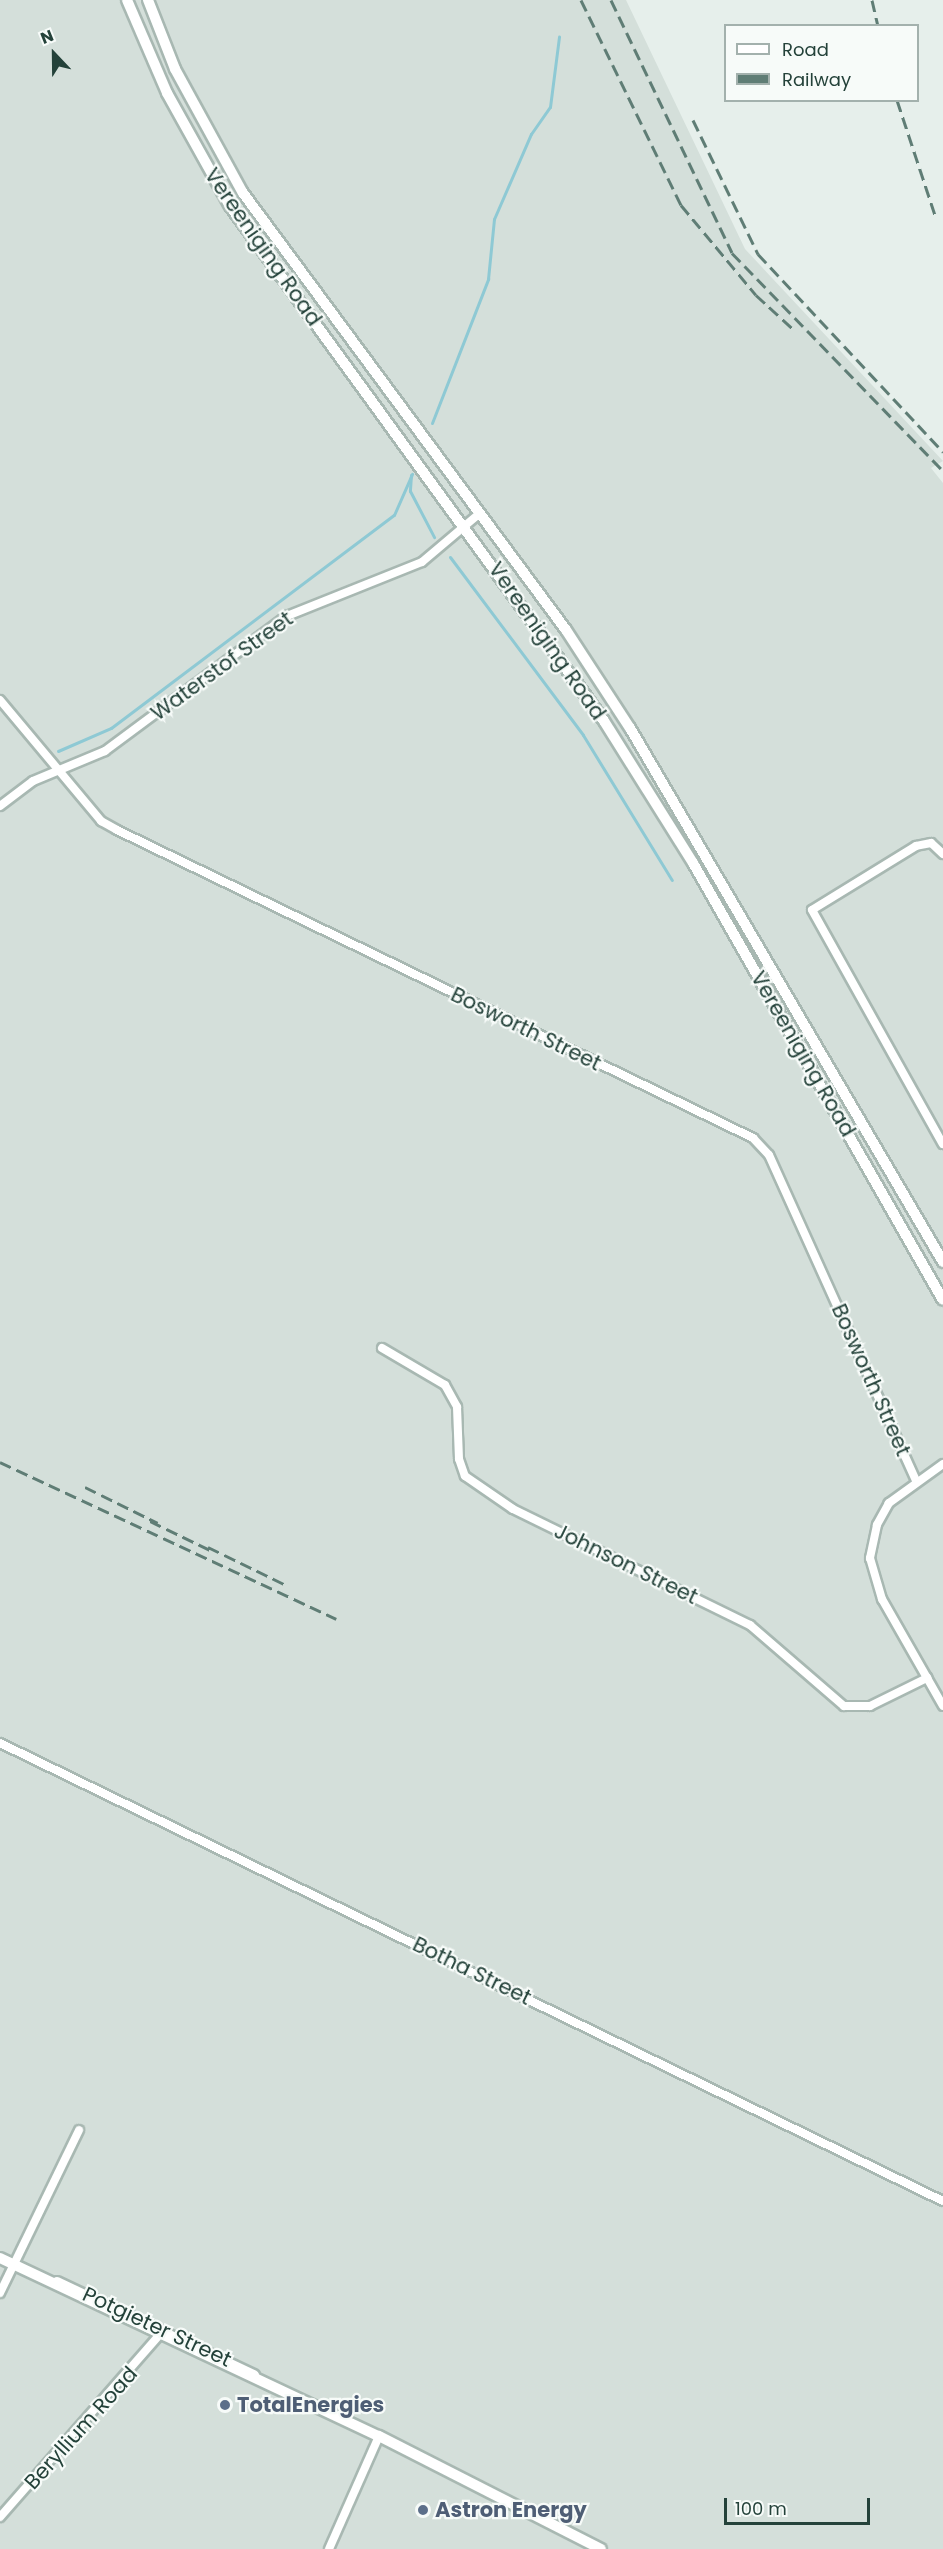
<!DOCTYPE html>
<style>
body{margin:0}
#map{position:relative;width:943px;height:2549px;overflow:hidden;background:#e6efeb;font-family:Poppins,sans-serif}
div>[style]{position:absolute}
.built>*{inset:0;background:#d4dfda}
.stream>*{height:3px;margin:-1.5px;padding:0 1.5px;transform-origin:1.5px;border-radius:1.5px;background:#8ec9d4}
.roads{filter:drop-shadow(2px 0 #a8b8b2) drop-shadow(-2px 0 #a8b8b2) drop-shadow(0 2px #a8b8b2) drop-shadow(0 -2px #a8b8b2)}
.street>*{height:8px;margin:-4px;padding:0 4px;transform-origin:4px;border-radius:4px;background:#fff}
.secondary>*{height:10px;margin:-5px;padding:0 5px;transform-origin:5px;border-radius:5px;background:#fff}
.rail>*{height:3px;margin-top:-1.5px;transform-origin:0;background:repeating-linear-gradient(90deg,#5f7d75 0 12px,transparent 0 18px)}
.dots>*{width:16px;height:16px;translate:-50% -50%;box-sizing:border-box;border:3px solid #f7fbf9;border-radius:50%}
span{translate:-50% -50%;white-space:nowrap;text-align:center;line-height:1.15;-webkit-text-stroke:4.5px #f7fbf9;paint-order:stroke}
.street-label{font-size:21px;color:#24423a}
.service-label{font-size:21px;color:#4e5e75;font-weight:700}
.left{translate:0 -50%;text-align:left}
.legend{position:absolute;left:724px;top:24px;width:195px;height:78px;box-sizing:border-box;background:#f7fbf9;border:2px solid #a3b1ad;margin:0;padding:8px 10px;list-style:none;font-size:18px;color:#24423a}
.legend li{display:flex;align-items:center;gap:12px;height:30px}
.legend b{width:30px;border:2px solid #a3b1ad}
.north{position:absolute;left:24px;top:24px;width:60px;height:60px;-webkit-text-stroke:4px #f7fbf9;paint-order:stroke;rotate:338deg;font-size:16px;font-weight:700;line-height:24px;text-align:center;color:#24423a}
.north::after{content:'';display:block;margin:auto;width:21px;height:27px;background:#24423a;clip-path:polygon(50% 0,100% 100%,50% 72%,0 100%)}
.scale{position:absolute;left:724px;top:2498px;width:146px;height:27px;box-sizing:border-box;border:3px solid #24423a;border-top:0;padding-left:8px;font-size:18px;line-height:21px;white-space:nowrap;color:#24423a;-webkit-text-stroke:4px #f7fbf9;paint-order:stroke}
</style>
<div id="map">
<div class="built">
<div style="clip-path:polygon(0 0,626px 0,745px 249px,943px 461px,931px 468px,943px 483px,943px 2549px,0 2549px)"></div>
</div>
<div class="stream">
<div style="left:432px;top:423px;width:155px;rotate:-68.7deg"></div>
<div style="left:488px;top:279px;width:60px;rotate:-84.3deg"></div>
<div style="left:494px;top:219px;width:93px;rotate:-66.5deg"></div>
<div style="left:531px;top:134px;width:33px;rotate:-55deg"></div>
<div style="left:550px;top:107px;width:71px;rotate:-82.7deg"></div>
<div style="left:411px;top:475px;width:16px;rotate:94deg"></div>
<div style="left:410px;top:491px;width:52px;rotate:62.4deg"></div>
<div style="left:450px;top:557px;width:222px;rotate:53.2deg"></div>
<div style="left:583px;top:735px;width:170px;rotate:58.5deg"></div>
<div style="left:58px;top:751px;width:58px;rotate:-23.5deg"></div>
<div style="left:111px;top:728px;width:354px;rotate:-37deg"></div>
<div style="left:394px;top:515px;width:45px;rotate:-66.3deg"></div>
</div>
<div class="roads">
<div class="street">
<div style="left:0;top:700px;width:158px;rotate:50.1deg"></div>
<div style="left:101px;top:821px;width:18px;rotate:29deg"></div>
<div style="left:117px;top:830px;width:707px;rotate:25.84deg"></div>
<div style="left:753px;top:1138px;width:23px;rotate:47deg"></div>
<div style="left:769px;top:1155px;width:357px;rotate:65.7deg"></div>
<div style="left:0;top:806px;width:41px;rotate:-37.1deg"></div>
<div style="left:33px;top:781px;width:78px;rotate:-22.6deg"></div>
<div style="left:105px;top:751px;width:227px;rotate:-36.6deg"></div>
<div style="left:287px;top:616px;width:145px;rotate:-21.8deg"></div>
<div style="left:422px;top:562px;width:76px;rotate:-40.2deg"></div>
<div style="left:943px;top:854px;width:16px;rotate:-137deg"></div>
<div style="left:931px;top:843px;width:15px;rotate:169deg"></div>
<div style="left:916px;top:846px;width:122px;rotate:148.4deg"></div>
<div style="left:812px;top:910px;width:268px;rotate:60.8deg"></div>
<div style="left:382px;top:1348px;width:73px;rotate:30.4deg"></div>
<div style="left:445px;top:1385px;width:25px;rotate:61deg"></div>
<div style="left:457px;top:1407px;width:52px;rotate:87.8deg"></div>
<div style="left:459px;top:1459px;width:18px;rotate:71deg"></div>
<div style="left:465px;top:1476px;width:58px;rotate:34.5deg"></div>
<div style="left:513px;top:1509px;width:264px;rotate:26.1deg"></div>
<div style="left:750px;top:1625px;width:124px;rotate:40.8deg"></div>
<div style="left:844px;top:1706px;width:26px"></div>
<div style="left:870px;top:1706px;width:64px;rotate:-26.2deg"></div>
<div style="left:943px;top:1464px;width:67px;rotate:144.2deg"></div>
<div style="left:889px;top:1503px;width:25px;rotate:119deg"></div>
<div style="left:877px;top:1525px;width:34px;rotate:102deg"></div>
<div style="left:870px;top:1558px;width:43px;rotate:73.7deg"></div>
<div style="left:882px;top:1599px;width:123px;rotate:60.3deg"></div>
<div style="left:0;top:1743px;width:1048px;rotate:25.91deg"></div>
<div style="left:0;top:2293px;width:181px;rotate:-64.1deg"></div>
<div style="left:0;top:2517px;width:247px;rotate:-48.8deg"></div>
<div style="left:329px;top:2549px;width:124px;rotate:-66.1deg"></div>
</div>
<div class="secondary">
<div style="left:127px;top:0;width:101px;rotate:66.7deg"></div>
<div style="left:167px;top:93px;width:129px;rotate:60.9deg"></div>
<div style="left:230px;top:206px;width:636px;rotate:54.01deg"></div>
<div style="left:604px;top:721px;width:168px;rotate:57.9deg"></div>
<div style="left:693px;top:863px;width:503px;rotate:60.23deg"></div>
<div style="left:148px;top:0;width:74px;rotate:68.6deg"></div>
<div style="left:175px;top:69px;width:141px;rotate:61.3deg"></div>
<div style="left:243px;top:193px;width:543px;rotate:53.53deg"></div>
<div style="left:566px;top:630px;width:117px;rotate:56.9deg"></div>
<div style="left:630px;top:728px;width:619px;rotate:59.62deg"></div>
<div style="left:0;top:2258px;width:419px;rotate:25.2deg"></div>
<div style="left:379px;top:2436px;width:249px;rotate:27deg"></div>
<div style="left:57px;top:2282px;width:218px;rotate:25.3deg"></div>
</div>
</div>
<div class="rail">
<div style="left:581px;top:0;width:228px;rotate:64deg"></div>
<div style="left:681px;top:205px;width:117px;rotate:50.2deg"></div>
<div style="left:756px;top:295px;width:52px;rotate:42.6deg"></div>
<div style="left:611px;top:0;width:280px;rotate:64.4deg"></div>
<div style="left:732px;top:253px;width:303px;rotate:45.9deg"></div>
<div style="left:872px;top:0;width:27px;rotate:77deg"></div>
<div style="left:897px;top:100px;width:124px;rotate:71.7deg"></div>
<div style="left:693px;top:120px;width:149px;rotate:64.1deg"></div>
<div style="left:758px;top:254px;width:271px;rotate:46.9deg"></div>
<div style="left:0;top:1462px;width:371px;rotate:25deg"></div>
<div style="left:85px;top:1487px;width:81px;rotate:26.3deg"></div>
<div style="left:150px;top:1521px;width:71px;rotate:25.8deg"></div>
<div style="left:208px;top:1547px;width:85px;rotate:26deg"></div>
</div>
<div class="dots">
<div style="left:225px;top:2405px;background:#5c6f8a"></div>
<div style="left:423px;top:2510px;background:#5c6f8a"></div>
</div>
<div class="street-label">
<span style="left:263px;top:247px;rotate:55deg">Vereeniging Road</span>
<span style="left:547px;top:641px;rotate:55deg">Vereeniging Road</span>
<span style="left:222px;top:666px;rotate:-36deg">Waterstof Street</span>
<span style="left:526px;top:1029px;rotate:26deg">Bosworth Street</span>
<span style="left:803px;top:1054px;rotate:60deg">Vereeniging Road</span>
<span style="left:871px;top:1380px;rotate:66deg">Bosworth Street</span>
<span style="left:626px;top:1564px;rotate:26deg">Johnson Street</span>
<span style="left:472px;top:1971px;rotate:26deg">Botha Street</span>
<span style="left:157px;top:2327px;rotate:25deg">Potgieter Street</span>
<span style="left:81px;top:2428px;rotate:-48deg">Beryllium Road</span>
</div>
<div class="service-label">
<span class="left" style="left:237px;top:2405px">TotalEnergies</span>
<span class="left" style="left:435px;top:2510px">Astron Energy</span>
</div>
<ul class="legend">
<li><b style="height:8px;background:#fff"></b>Road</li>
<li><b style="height:8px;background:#5f7d75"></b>Railway</li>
</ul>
<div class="north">N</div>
<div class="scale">100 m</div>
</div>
